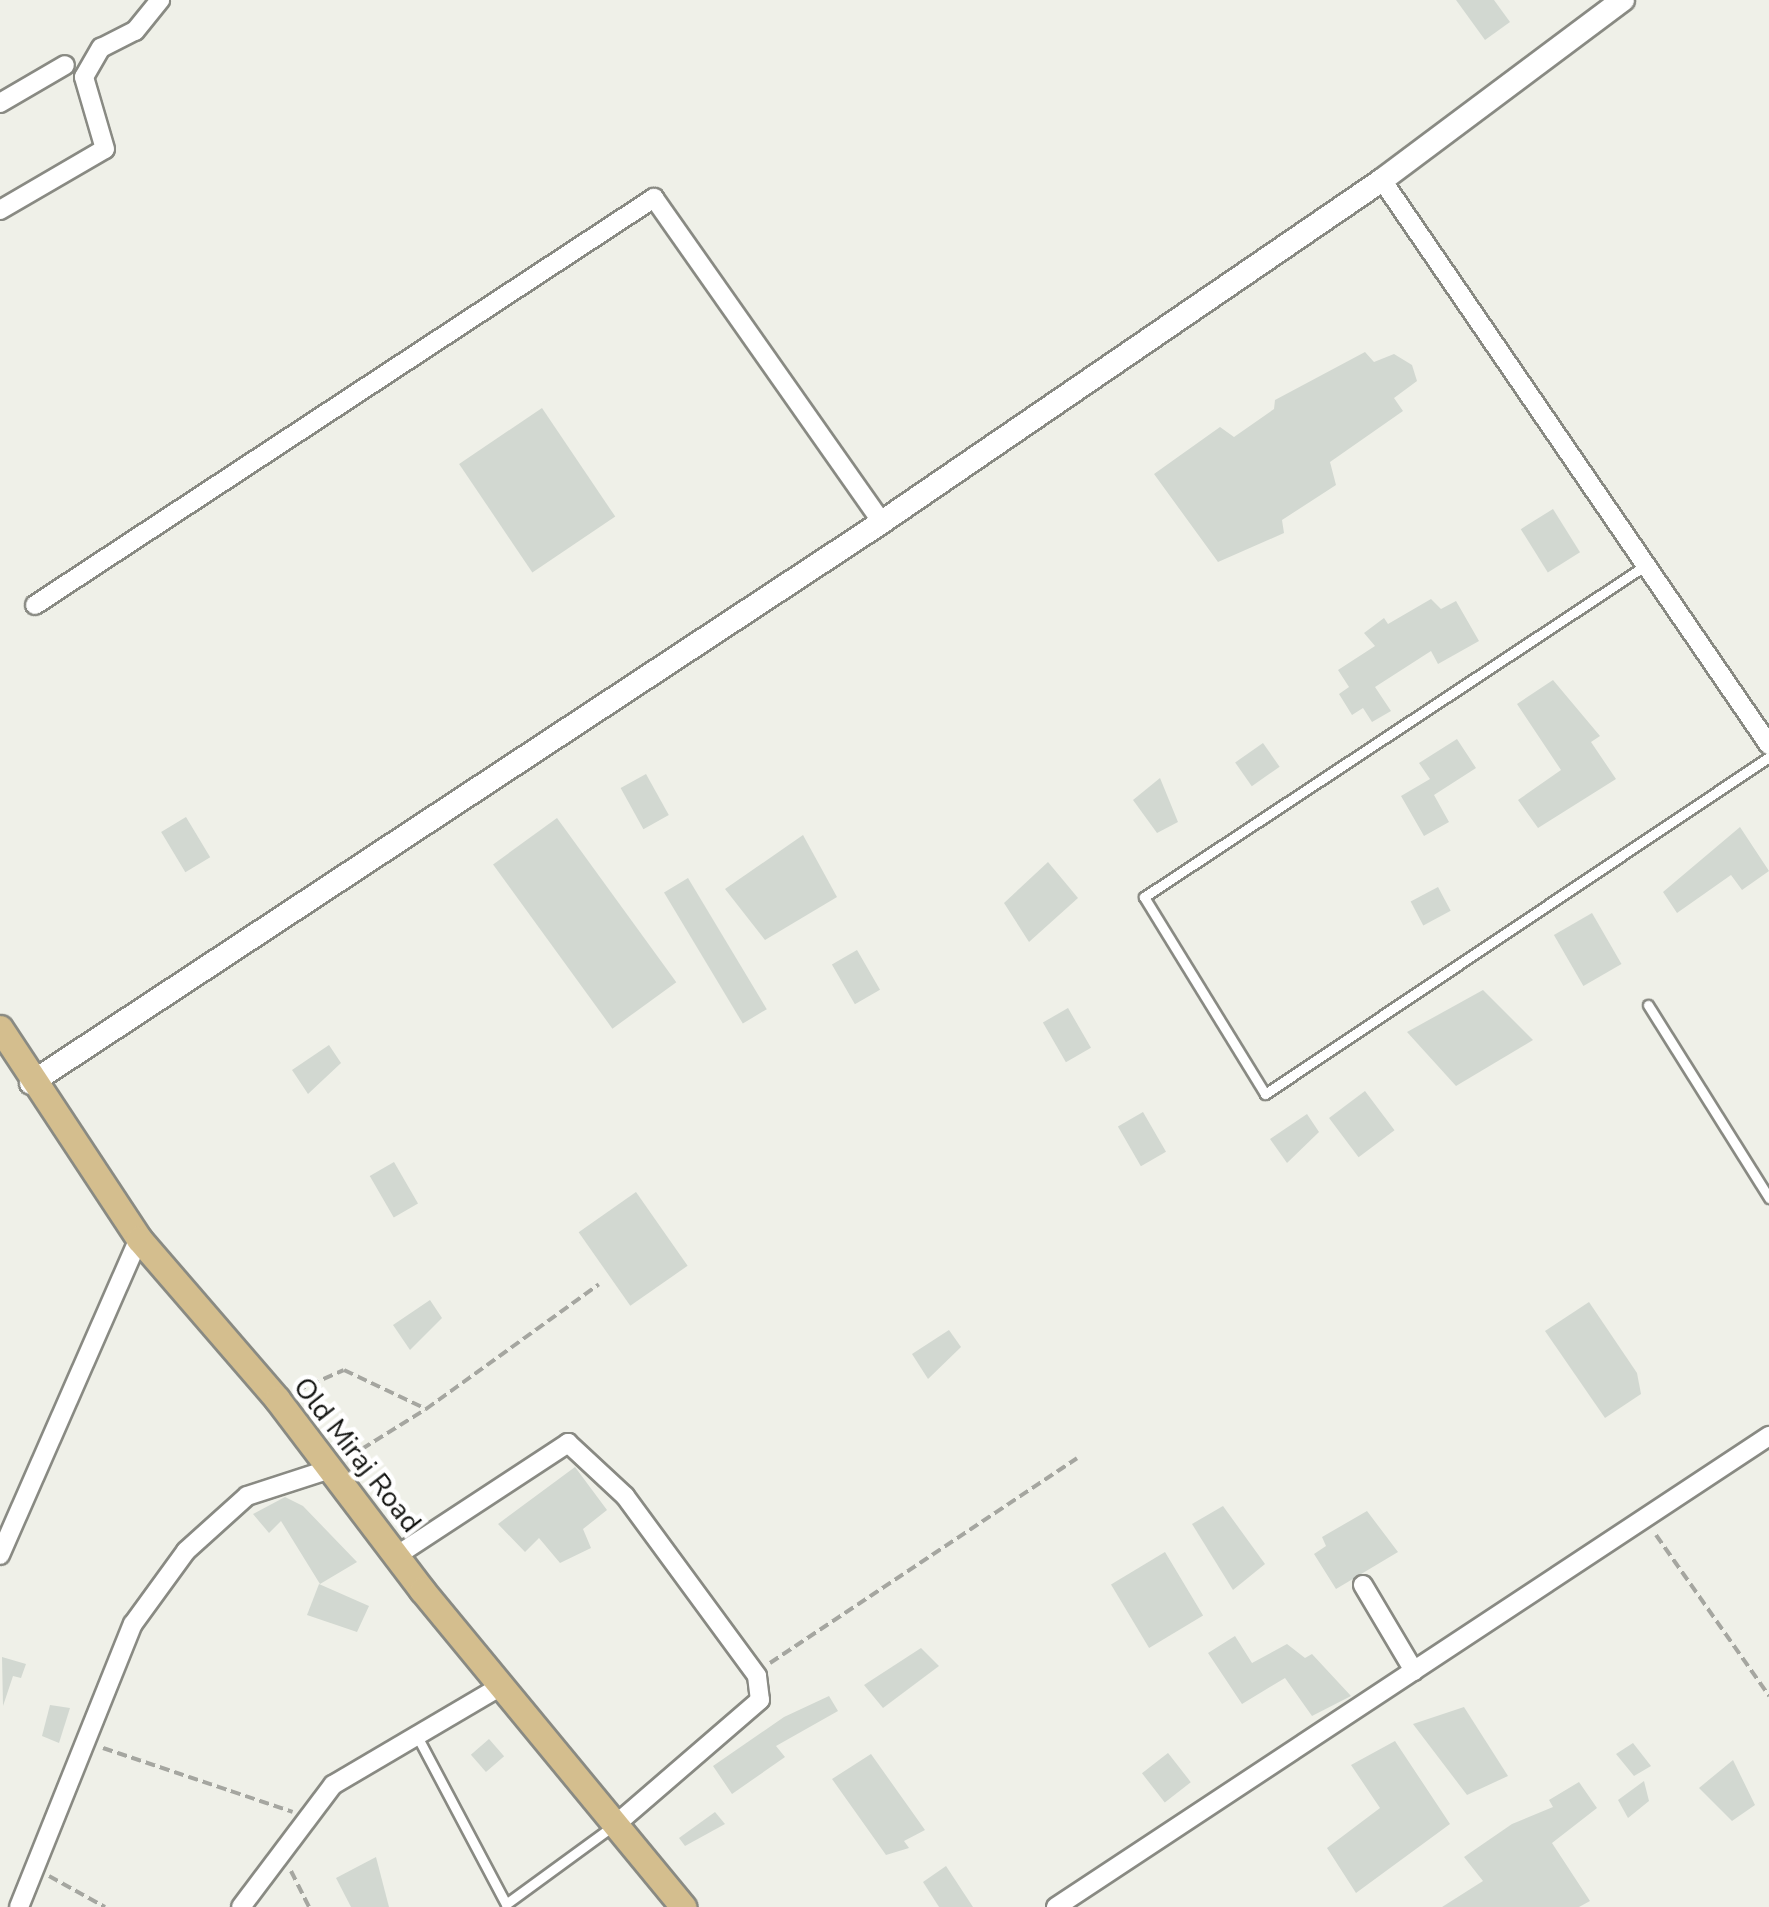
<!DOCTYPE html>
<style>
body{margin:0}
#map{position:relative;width:1769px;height:1907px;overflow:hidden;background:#eff0e8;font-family:"Nunito Sans",sans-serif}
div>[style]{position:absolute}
.building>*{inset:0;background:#d2d8d1;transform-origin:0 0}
.path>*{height:4px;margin-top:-2px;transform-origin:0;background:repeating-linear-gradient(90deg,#a5a6a0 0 10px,transparent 0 15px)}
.roads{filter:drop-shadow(2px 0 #898a83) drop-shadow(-2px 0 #898a83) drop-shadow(0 2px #898a83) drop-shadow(0 -2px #898a83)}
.lane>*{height:9px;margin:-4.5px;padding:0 4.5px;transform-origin:4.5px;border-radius:4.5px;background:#fff}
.street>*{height:18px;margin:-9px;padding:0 9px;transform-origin:9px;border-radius:9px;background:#fff}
.secondary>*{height:22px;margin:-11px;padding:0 11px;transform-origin:11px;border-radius:11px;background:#fff}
.primary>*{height:25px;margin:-12.5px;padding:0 12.5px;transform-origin:12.5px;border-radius:12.5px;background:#d4be8e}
span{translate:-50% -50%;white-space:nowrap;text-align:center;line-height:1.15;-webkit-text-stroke:9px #fff;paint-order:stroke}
.street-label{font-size:28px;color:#121310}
</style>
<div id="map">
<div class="building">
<div style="clip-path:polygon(1456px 0,1494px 0,1510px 22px,1485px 40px)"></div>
<div style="clip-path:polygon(1365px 352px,1374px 362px,1394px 354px,1412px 365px,1417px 381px,1394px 398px,1403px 411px,1330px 462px,1336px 485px,1282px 520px,1284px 533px,1218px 562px,1154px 474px,1220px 427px,1234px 437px,1274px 409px,1275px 400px)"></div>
<div style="left:542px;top:408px;width:131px;height:100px;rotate:56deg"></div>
<div style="left:1553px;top:509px;width:51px;height:38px;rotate:58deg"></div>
<div style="clip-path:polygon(1431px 599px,1441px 609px,1456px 601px,1479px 641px,1438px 664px,1431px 651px,1375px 687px,1391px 711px,1372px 722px,1363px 708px,1352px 715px,1339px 694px,1349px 687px,1338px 670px,1375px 646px,1364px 633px,1384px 618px,1388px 624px)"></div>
<div style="clip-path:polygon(1553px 680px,1600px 736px,1591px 742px,1616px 779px,1538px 828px,1518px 800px,1561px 770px,1517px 704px)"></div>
<div style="clip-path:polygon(1457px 739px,1476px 768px,1434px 795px,1449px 822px,1424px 836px,1401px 796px,1430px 779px,1419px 763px)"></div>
<div style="left:1263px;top:743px;width:29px;height:34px;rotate:55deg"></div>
<div style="left:646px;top:774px;width:47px;height:29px;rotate:61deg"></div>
<div style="clip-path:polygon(1160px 778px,1178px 822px,1157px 833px,1133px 800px)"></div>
<div style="left:186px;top:817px;width:47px;height:29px;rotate:59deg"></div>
<div style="left:557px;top:818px;width:203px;height:79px;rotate:54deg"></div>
<div style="clip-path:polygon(1740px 827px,1769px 871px,1742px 890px,1731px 875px,1677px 913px,1663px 892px)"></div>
<div style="clip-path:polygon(803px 835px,837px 897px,765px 940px,725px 889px)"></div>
<div style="clip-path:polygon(1048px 862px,1078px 898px,1029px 942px,1004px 903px)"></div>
<div style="left:688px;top:878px;width:153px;height:28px;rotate:59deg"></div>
<div style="left:1438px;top:887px;width:27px;height:31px;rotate:62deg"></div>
<div style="left:1592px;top:913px;width:59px;height:44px;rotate:60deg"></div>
<div style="left:857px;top:950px;width:46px;height:29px;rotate:60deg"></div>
<div style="clip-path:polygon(1483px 990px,1533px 1040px,1456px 1086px,1407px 1032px)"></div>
<div style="left:1068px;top:1008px;width:46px;height:29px;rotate:60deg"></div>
<div style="clip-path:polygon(329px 1045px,341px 1063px,308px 1094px,292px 1070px)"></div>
<div style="left:1365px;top:1091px;width:49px;height:45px;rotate:53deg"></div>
<div style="left:1143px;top:1112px;width:46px;height:29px;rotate:60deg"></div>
<div style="clip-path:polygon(1307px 1114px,1319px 1132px,1287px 1163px,1270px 1139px)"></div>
<div style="left:394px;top:1162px;width:48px;height:28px;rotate:60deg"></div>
<div style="left:636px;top:1192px;width:90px;height:70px;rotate:55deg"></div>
<div style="clip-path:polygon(430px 1300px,442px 1318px,410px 1350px,393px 1325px)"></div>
<div style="clip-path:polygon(1589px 1302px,1637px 1373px,1641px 1394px,1605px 1418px,1545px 1331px)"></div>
<div style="clip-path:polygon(949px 1330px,961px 1347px,928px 1379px,912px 1354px)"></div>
<div style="clip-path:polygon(575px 1467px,607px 1510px,583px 1529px,591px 1548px,560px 1563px,539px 1538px,525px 1552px,498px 1524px)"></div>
<div style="clip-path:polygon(285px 1497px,303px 1506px,357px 1562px,320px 1584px,281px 1521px,269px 1533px,253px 1514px)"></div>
<div style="clip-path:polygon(1223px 1506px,1265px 1564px,1233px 1590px,1192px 1524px)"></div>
<div style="clip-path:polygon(1367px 1511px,1398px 1552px,1336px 1589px,1314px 1554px,1326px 1546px,1322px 1537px)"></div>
<div style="left:1165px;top:1552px;width:74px;height:63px;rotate:59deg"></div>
<div style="clip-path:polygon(319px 1584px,369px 1606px,357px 1632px,307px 1615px)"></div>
<div style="clip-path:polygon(1235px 1636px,1252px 1663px,1287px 1644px,1305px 1658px,1312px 1654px,1351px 1696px,1312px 1716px,1285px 1678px,1242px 1704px,1208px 1653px)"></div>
<div style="clip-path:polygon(921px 1648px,939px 1666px,883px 1708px,864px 1685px)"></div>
<div style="clip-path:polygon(2px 1657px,26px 1664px,21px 1678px,13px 1676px,3px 1706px)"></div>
<div style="clip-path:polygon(829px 1696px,838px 1711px,776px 1746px,785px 1757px,732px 1794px,713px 1766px,784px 1717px)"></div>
<div style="clip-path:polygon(50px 1705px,70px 1708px,59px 1743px,42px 1736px)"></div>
<div style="clip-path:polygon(1464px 1707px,1508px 1776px,1467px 1795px,1413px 1724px)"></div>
<div style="left:489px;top:1739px;width:23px;height:24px;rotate:49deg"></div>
<div style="clip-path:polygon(1395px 1741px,1450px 1824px,1356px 1893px,1327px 1848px,1380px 1808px,1351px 1765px)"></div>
<div style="clip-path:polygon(1633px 1743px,1651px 1766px,1634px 1776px,1616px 1754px)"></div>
<div style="left:1168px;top:1753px;width:37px;height:33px;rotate:52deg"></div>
<div style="clip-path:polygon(871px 1754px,925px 1830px,904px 1841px,909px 1848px,886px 1855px,832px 1779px)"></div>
<div style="clip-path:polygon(1733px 1760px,1755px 1805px,1732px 1821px,1699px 1788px)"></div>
<div style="clip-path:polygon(1644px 1781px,1649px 1801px,1628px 1818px,1618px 1800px)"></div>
<div style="clip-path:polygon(1579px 1782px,1597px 1808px,1552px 1843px,1590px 1901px,1579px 1907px,1442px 1907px,1483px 1881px,1464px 1857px,1512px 1824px,1553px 1807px,1549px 1800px)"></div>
<div style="clip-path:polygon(715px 1812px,725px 1824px,685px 1846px,679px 1838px)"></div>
<div style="clip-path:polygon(376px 1857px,389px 1907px,351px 1907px,336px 1878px)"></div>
<div style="clip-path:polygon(946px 1866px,973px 1907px,939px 1907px,923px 1882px)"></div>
</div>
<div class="path">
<div style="left:296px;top:1391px;width:52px;rotate:-23.6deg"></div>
<div style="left:344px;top:1370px;width:91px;rotate:25.4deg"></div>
<div style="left:426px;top:1409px;width:213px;rotate:-35.8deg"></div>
<div style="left:349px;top:1457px;width:91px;rotate:-31.9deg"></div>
<div style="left:1656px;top:1535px;width:197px;rotate:54.9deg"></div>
<div style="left:770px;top:1663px;width:369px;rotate:-33.7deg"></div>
<div style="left:103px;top:1748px;width:200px;rotate:18.6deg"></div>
<div style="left:291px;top:1871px;width:40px;rotate:63.4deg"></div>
<div style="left:49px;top:1876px;width:64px;rotate:29deg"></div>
</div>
<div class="roads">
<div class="lane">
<div style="left:1646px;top:565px;width:602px;rotate:146.52deg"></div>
<div style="left:1144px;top:897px;width:231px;rotate:58.4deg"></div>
<div style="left:1265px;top:1094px;width:606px;rotate:-33.77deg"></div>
<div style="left:1648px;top:1005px;width:228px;rotate:57.9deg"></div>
<div style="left:417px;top:1736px;width:190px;rotate:62.1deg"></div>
<div style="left:506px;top:1904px;width:132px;rotate:-36.1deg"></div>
</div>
<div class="street">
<div style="left:0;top:103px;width:75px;rotate:-30.3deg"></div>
<div style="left:1382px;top:180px;width:685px;rotate:55.59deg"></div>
<div style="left:0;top:210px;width:121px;rotate:-30.2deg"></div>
<div style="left:105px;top:149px;width:75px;rotate:-106.3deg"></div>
<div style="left:84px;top:77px;width:34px;rotate:-60deg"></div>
<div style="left:101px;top:48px;width:38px;rotate:-27deg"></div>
<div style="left:135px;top:31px;width:40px;rotate:-51deg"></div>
<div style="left:35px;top:605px;width:741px;rotate:-33.33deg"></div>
<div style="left:654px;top:198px;width:396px;rotate:54.9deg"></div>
<div style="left:0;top:1555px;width:345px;rotate:-66.3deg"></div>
<div style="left:396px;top:1556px;width:206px;rotate:-33.3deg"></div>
<div style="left:568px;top:1443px;width:78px;rotate:42.9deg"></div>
<div style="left:625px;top:1496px;width:223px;rotate:53.7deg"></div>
<div style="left:757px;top:1676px;width:24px;rotate:83deg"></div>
<div style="left:760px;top:1700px;width:191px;rotate:139.2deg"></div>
<div style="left:1363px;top:1585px;width:100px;rotate:59.3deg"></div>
<div style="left:19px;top:1907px;width:305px;rotate:-68.1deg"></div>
<div style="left:133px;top:1624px;width:90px;rotate:-54deg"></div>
<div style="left:186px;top:1551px;width:82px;rotate:-42deg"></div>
<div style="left:247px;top:1496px;width:87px;rotate:-18deg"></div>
<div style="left:241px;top:1907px;width:153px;rotate:-53deg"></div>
<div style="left:333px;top:1785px;width:195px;rotate:-30.5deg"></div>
<div style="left:1056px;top:1907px;width:855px;rotate:-33.45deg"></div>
</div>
<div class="secondary">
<div style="left:31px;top:1083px;width:1019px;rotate:-33.39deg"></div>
<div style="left:882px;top:522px;width:606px;rotate:-34.37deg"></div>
<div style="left:1382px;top:180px;width:301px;rotate:-36.8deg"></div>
</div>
<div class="primary">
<div style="left:0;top:1028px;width:253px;rotate:56.6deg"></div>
<div style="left:139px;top:1239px;width:211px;rotate:49.2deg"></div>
<div style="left:277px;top:1399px;width:240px;rotate:52.8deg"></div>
<div style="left:422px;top:1590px;width:411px;rotate:50.5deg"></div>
</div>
</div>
<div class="street-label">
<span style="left:357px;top:1455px;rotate:52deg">Old Miraj Road</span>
</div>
</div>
